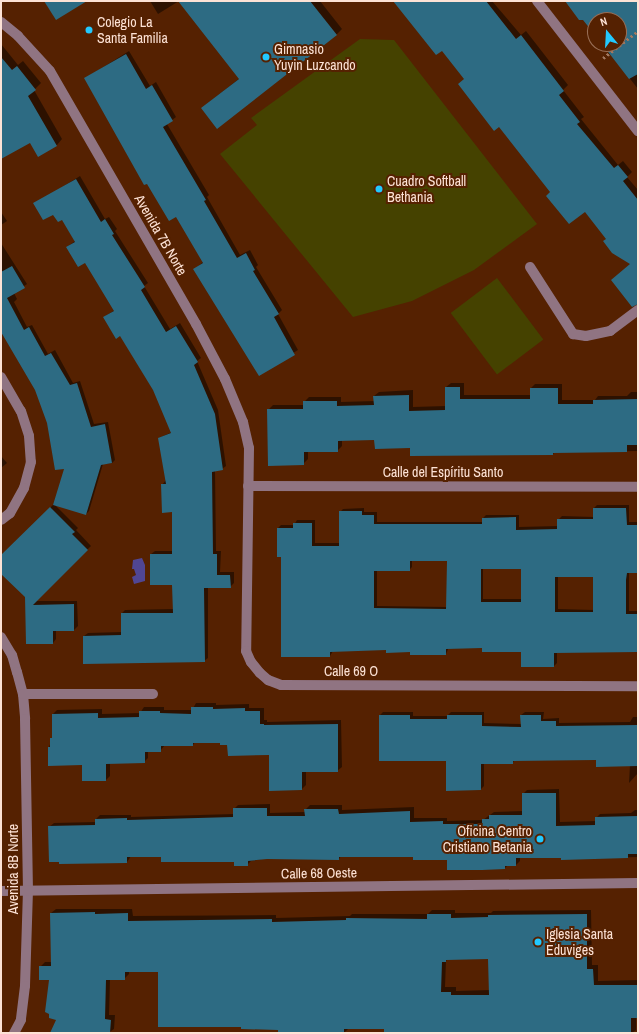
<!DOCTYPE html>
<meta charset="utf-8">
<style>
body{margin:0}
#map{position:relative;width:639px;height:1034px;overflow:hidden;background:#552101;font-family:"Archivo Narrow",sans-serif}
div>[style]{position:absolute}
.green>*{inset:0;background:#454200;transform-origin:0 0}
.water>*{inset:0;background:#504693}
.shadow>*{inset:0;background:#0007}
.building>*{inset:0;background:#2d6b83}
.path>*{height:2.5px;margin-top:-1.25px;transform-origin:0;background:repeating-linear-gradient(90deg,#a17860 0 2px,transparent 0 5px)}
.minor>*{height:10px;margin:-5px;padding:0 5px;transform-origin:5px;border-radius:5px;background:#907482}
.dots>*{width:11px;height:11px;translate:-50% -50%;box-sizing:border-box;border:2px solid #552101;border-radius:50%}
span{translate:-50% -50%;white-space:nowrap;text-align:center;line-height:1.15;-webkit-text-stroke:4px #552101;paint-order:stroke}
.poi-label{font-size:14px;color:#fde2d5}
.left{translate:0 -50%;text-align:left}
.right{translate:-100% -50%;text-align:right}
.street-label{font-size:14px;color:#fde2d5}
.frame{position:absolute;inset:0;border:2px solid #fde2d5;pointer-events:none}
.north{position:absolute;left:587px;top:12px;width:40px;height:40px;box-sizing:border-box;background:#552101;border:1px solid #986e56;border-radius:50%;rotate:342deg;font-size:11px;font-weight:700;line-height:16px;text-align:center;color:#fde2d5}
.north::after{content:'';display:block;margin:auto;width:14px;height:18px;background:#23c9fe;clip-path:polygon(50% 0,100% 100%,50% 72%,0 100%)}
</style>
<div id="map">
<div class="green">
<div style="clip-path:polygon(360px 39px,394px 40px,537px 224px,474px 270px,412px 301px,353px 317px,220px 154px,257px 125px,251px 118px)"></div>
<div style="left:497px;top:278px;width:77px;height:58px;rotate:53deg"></div>
</div>
<div class="water">
<div style="clip-path:polygon(142px 558px,145px 565px,145px 581px,134px 584px,132px 577px,136px 575px,134px 569px,132px 569px,133px 560px)"></div>
</div>
<div class="shadow">
<div style="clip-path:polygon(150px 1px,320px 1px,342px 29px,336px 35px,208px 103px,240px 78px,179px 1px,158px 14px)"></div>
<div style="clip-path:polygon(394px 1px,492px 1px,521px 35px,526px 31px,568px 85px,563px 90px,584px 117px,581px 119px,618px 165px,623px 161px,632px 172px,627px 177px,638px 190px,638px 303px,631px 264px,607px 239px,585px 211px,551px 191px,442px 49px)"></div>
<div style="clip-path:polygon(566px 1px,638px 1px,638px 89px,603px 44px,619px 44px,619px 20px,595px 20px,595px 34px,577px 10px)"></div>
<div style="clip-path:polygon(1px 44px,18px 65px,23px 61px,41px 83px,34px 90px,62px 139px,57px 145px,39px 155px,30px 141px,1px 152px)"></div>
<div style="clip-path:polygon(129px 51px,150px 86px,156px 82px,176px 117px,167px 124px,209px 195px,207px 197px,240px 255px,250px 250px,258px 265px,256px 267px,282px 310px,278px 314px,298px 350px,259px 374px,195px 269px,203px 262px,177px 215px,86px 78px)"></div>
<div style="clip-path:polygon(80px 176px,105px 219px,109px 217px,117px 229px,115px 231px,148px 283px,144px 286px,170px 329px,180px 323px,201px 358px,197px 361px,218px 410px,226px 466px,222px 469px,215px 470px,216px 551px,221px 551px,220px 572px,234px 572px,234px 583px,230px 587px,208px 587px,208px 658px,204px 661px,84px 636px,88px 633px,122px 632px,122px 613px,125px 610px,174px 609px,173px 584px,151px 554px,155px 551px,173px 551px,173px 511px,162px 485px,166px 480px,159px 438px,172px 432px,153px 389px,120px 335px,104px 317px,115px 310px,85px 262px,67px 247px,75px 241px,62px 219px,35px 204px)"></div>
<div style="clip-path:polygon(1px 212px,7px 221px,1px 225px)"></div>
<div style="clip-path:polygon(1px 243px,27px 284px,14px 293px,17px 299px,14px 302px,27px 327px,32px 325px,48px 354px,55px 350px,73px 383px,80px 381px,94px 424px,108px 422px,115px 460px,112px 463px,103px 464px,89px 511px,86px 514px,55px 505px,78px 528px,76px 530px,91px 546px,35px 601px,77px 601px,78px 626px,74px 630px,56px 630px,56px 639px,53px 643px,26px 597px,2px 574px,1px 575px,1px 556px,54px 504px,65px 468px,36px 390px,1px 330px)"></div>
<div style="clip-path:polygon(451px 383px,464px 383px,464px 395px,531px 395px,531px 388px,535px 384px,562px 384px,562px 400px,595px 400px,598px 396px,627px 396px,631px 392px,638px 392px,638px 451px,555px 452px,553px 454px,411px 447px,375px 439px,342px 440px,342px 446px,337px 451px,308px 451px,308px 459px,303px 464px,268px 410px,273px 405px,304px 405px,304px 402px,309px 397px,341px 397px,341px 402px,375px 401px,374px 396px,379px 392px,413px 390px,413px 407px,446px 406px,446px 387px)"></div>
<div style="clip-path:polygon(1px 456px,7px 463px,1px 468px)"></div>
<div style="clip-path:polygon(evenodd,597px 505px,629px 505px,629px 522px,638px 522px,638px 572px,629px 572px,629px 611px,638px 611px,638px 652px,557px 652px,557px 663px,554px 666px,522px 651px,483px 647px,449px 647px,446px 654px,387px 649px,333px 651px,330px 656px,282px 556px,278px 528px,281px 525px,294px 525px,297px 520px,315px 520px,315px 543px,340px 543px,340px 512px,343px 509px,364px 508px,364px 512px,377px 512px,377px 522px,483px 522px,483px 518px,486px 515px,519px 515px,519px 527px,558px 526px,558px 520px,562px 516px,594px 517px,594px 508px,597px 505px,412px 560px,448px 560px,447px 607px,377px 606px,377px 570px,409px 570px,412px 567px,412px 560px,597px 505px,483px 568px,522px 568px,522px 599px,483px 599px,483px 568px,597px 505px,558px 576px,594px 576px,594px 610px,558px 609px,558px 576px)"></div>
<div style="clip-path:polygon(196px 703px,216px 703px,216px 705px,249px 704px,249px 708px,264px 708px,264px 720px,267px 720px,267px 722px,341px 720px,342px 767px,337px 771px,306px 771px,306px 785px,302px 789px,270px 790px,270px 754px,221px 742px,195px 742px,193px 745px,165px 745px,160px 751px,148px 751px,148px 758px,144px 762px,110px 763px,110px 776px,106px 780px,83px 764px,49px 747px,53px 736px,53px 714px,57px 710px,102px 709px,102px 714px,140px 713px,144px 707px,164px 707px,164px 710px,192px 710px)"></div>
<div style="clip-path:polygon(383px 712px,413px 712px,413px 716px,447px 716px,451px 712px,484px 712px,484px 723px,522px 724px,521px 715px,525px 712px,544px 712px,543px 719px,559px 718px,559px 723px,630px 722px,633px 717px,638px 717px,638px 773px,629px 783px,630px 765px,597px 759px,515px 760px,512px 763px,484px 763px,484px 786px,481px 789px,447px 760px,380px 715px)"></div>
<div style="clip-path:polygon(559px 789px,560px 822px,596px 821px,596px 818px,600px 814px,631px 813px,635px 810px,638px 810px,638px 857px,562px 859px,562px 857px,520px 857px,520px 861px,516px 865px,508px 865px,505px 868px,448px 859px,414px 856px,341px 856px,339px 859px,267px 858px,251px 861px,247px 865px,235px 861px,162px 856px,131px 856px,127px 862px,49px 827px,54px 823px,96px 822px,96px 819px,100px 815px,131px 815px,131px 817px,234px 814px,234px 809px,238px 805px,270px 804px,270px 813px,305px 812px,305px 810px,310px 805px,342px 805px,342px 810px,414px 807px,414px 818px,447px 818px,447px 821px,483px 820px,494px 812px,523px 811px,523px 794px,527px 790px)"></div>
<div style="clip-path:polygon(evenodd,56px 909px,132px 909px,133px 916px,276px 915px,276px 918px,350px 916px,352px 914px,428px 914px,432px 910px,455px 910px,455px 913px,491px 913px,493px 911px,591px 910px,592px 965px,598px 965px,598px 981px,638px 980px,638px 1017px,636px 1017px,636px 1030px,632px 1033px,421px 1033px,385px 1028px,348px 1029px,344px 1033px,279px 1033px,279px 1029px,242px 1026px,159px 971px,129px 971px,129px 974px,124px 979px,110px 979px,109px 1015px,115px 1015px,114px 1029px,108px 1033px,57px 1019px,50px 979px,40px 967px,45px 962px,52px 962px,51px 913px,56px 909px,489px 958px,490px 990px,456px 991px,456px 987px,445px 987px,446px 961px,448px 959px,489px 958px)"></div>
</div>
<div class="building">
<div style="clip-path:polygon(44px 1px,87px 1px,56px 20px)"></div>
<div style="clip-path:polygon(178px 1px,310px 1px,337px 35px,217px 129px,201px 108px,239px 79px)"></div>
<div style="clip-path:polygon(393px 1px,486px 1px,516px 39px,521px 35px,564px 91px,559px 95px,580px 122px,577px 124px,614px 168px,618px 165px,628px 177px,623px 181px,638px 200px,638px 304px,632px 307px,611px 280px,630px 264px,612px 253px,603px 241px,606px 239px,585px 212px,569px 224px,546px 196px,550px 192px,499px 127px,494px 131px,458px 84px,464px 79px,442px 51px,436px 55px)"></div>
<div style="clip-path:polygon(565px 1px,638px 1px,638px 74px,629px 79px,602px 44px,619px 44px,619px 20px,595px 20px,595px 35px,583px 20px,579px 20px)"></div>
<div style="clip-path:polygon(126px 54px,146px 89px,152px 85px,173px 121px,163px 127px,206px 200px,204px 201px,237px 258px,246px 253px,255px 270px,253px 271px,279px 314px,274px 317px,295px 355px,259px 376px,193px 269px,203px 263px,176px 217px,169px 221px,147px 184px,144px 185px,84px 78px)"></div>
<div style="clip-path:polygon(1px 57px,12px 70px,17px 66px,36px 90px,28px 96px,57px 146px,38px 157px,30px 143px,1px 159px)"></div>
<div style="clip-path:polygon(76px 179px,101px 222px,105px 219px,114px 234px,112px 235px,145px 287px,141px 290px,166px 332px,176px 326px,198px 362px,194px 365px,215px 414px,223px 470px,212px 472px,213px 554px,217px 554px,217px 575px,230px 575px,231px 588px,204px 588px,205px 662px,83px 664px,83px 636px,121px 635px,121px 613px,173px 613px,172px 585px,150px 585px,150px 554px,172px 554px,172px 512px,162px 513px,161px 484px,166px 484px,158px 438px,171px 433px,153px 390px,120px 336px,116px 339px,103px 317px,114px 311px,85px 263px,78px 267px,66px 247px,75px 242px,62px 220px,58px 222px,53px 215px,43px 220px,33px 203px)"></div>
<div style="clip-path:polygon(12px 266px,25px 288px,7px 298px,24px 330px,29px 327px,45px 356px,51px 353px,70px 385px,77px 383px,91px 427px,105px 424px,112px 463px,101px 465px,86px 515px,53px 505px,64px 469px,55px 470px,47px 423px,35px 390px,1px 332px,1px 272px)"></div>
<div style="clip-path:polygon(445px 387px,460px 387px,460px 399px,530px 399px,530px 388px,558px 388px,558px 404px,593px 404px,593px 400px,638px 399px,638px 445px,627px 445px,627px 452px,553px 453px,553px 455px,410px 456px,410px 448px,375px 449px,374px 440px,338px 441px,338px 452px,304px 452px,304px 465px,268px 466px,267px 409px,303px 409px,303px 401px,337px 401px,337px 406px,374px 405px,373px 396px,409px 395px,409px 411px,445px 410px)"></div>
<div style="clip-path:polygon(50px 507px,75px 532px,72px 534px,88px 550px,33px 605px,74px 604px,74px 631px,53px 631px,53px 644px,26px 644px,25px 597px,1px 574px,1px 555px)"></div>
<div style="clip-path:polygon(evenodd,593px 508px,626px 508px,627px 525px,638px 525px,638px 573px,627px 573px,626px 580px,626px 614px,638px 614px,638px 652px,554px 653px,554px 667px,521px 667px,521px 652px,482px 652px,482px 648px,446px 649px,446px 655px,410px 655px,410px 652px,386px 653px,386px 650px,330px 652px,330px 657px,281px 657px,281px 557px,277px 557px,277px 528px,293px 528px,293px 523px,312px 523px,312px 546px,339px 546px,339px 511px,362px 511px,362px 515px,374px 515px,374px 524px,482px 524px,482px 518px,516px 517px,516px 530px,557px 529px,557px 519px,593px 519px,593px 508px,410px 561px,447px 561px,446px 609px,374px 608px,374px 571px,410px 571px,410px 561px,593px 508px,481px 569px,521px 569px,521px 602px,481px 602px,481px 569px,593px 508px,555px 577px,593px 577px,593px 612px,555px 612px,555px 577px)"></div>
<div style="clip-path:polygon(191px 707px,213px 707px,213px 709px,245px 708px,245px 711px,260px 711px,260px 724px,264px 724px,264px 725px,338px 724px,338px 772px,302px 772px,302px 790px,269px 791px,269px 755px,228px 756px,227px 745px,220px 745px,220px 743px,193px 743px,193px 746px,161px 746px,161px 752px,145px 752px,145px 763px,106px 764px,106px 781px,82px 781px,82px 765px,48px 766px,48px 747px,50px 747px,50px 738px,52px 738px,52px 714px,98px 713px,98px 718px,139px 717px,139px 711px,160px 711px,160px 713px,191px 714px)"></div>
<div style="clip-path:polygon(379px 715px,410px 715px,410px 719px,447px 719px,447px 715px,482px 715px,482px 726px,521px 727px,520px 715px,541px 715px,541px 721px,556px 721px,556px 726px,638px 725px,638px 766px,596px 767px,596px 760px,513px 761px,513px 764px,481px 764px,481px 790px,446px 791px,446px 761px,379px 761px)"></div>
<div style="clip-path:polygon(522px 793px,556px 793px,556px 826px,595px 825px,595px 817px,638px 816px,638px 854px,628px 854px,628px 858px,561px 860px,561px 858px,516px 858px,516px 866px,505px 866px,505px 869px,482px 870px,447px 870px,447px 860px,413px 860px,413px 857px,339px 857px,339px 860px,267px 859px,248px 861px,248px 866px,234px 866px,234px 862px,161px 862px,161px 857px,127px 857px,127px 863px,59px 864px,59px 862px,49px 862px,48px 826px,95px 825px,95px 819px,127px 818px,127px 820px,233px 817px,233px 808px,267px 808px,267px 816px,305px 816px,304px 809px,338px 809px,339px 814px,410px 811px,410px 822px,443px 821px,443px 824px,482px 824px,482px 819px,489px 819px,489px 815px,522px 815px)"></div>
<div style="clip-path:polygon(evenodd,95px 912px,95px 914px,128px 913px,128px 921px,272px 919px,272px 922px,346px 920px,346px 918px,427px 919px,427px 914px,451px 914px,451px 918px,488px 917px,488px 915px,587px 914px,587px 969px,593px 969px,594px 985px,638px 985px,638px 1018px,631px 1018px,631px 1033px,420px 1033px,384px 1032px,384px 1029px,344px 1029px,344px 1033px,278px 1033px,278px 1030px,241px 1029px,241px 1027px,158px 1027px,158px 972px,125px 972px,125px 980px,106px 980px,105px 1019px,111px 1020px,110px 1033px,50px 1033px,56px 1020px,49px 1018px,49px 1014px,45px 1012px,49px 980px,39px 980px,39px 966px,51px 966px,50px 913px,95px 912px,488px 959px,489px 995px,451px 995px,451px 992px,441px 992px,442px 962px,446px 962px,446px 960px,488px 959px)"></div>
</div>
<div class="path">
<div style="left:603px;top:58px;width:44px;rotate:-37.6deg"></div>
</div>
<div class="minor">
<div style="left:537px;top:1px;width:165px;rotate:52.2deg"></div>
<div style="left:1px;top:22px;width:22px;rotate:39deg"></div>
<div style="left:18px;top:36px;width:47px;rotate:47.6deg"></div>
<div style="left:50px;top:71px;width:292px;rotate:60deg"></div>
<div style="left:196px;top:324px;width:62px;rotate:62.2deg"></div>
<div style="left:225px;top:379px;width:47px;rotate:67.3deg"></div>
<div style="left:243px;top:422px;width:27px;rotate:77deg"></div>
<div style="left:249px;top:448px;width:203px;rotate:90.8deg"></div>
<div style="left:246px;top:651px;width:12px;rotate:66deg"></div>
<div style="left:251px;top:662px;width:14px;rotate:51deg"></div>
<div style="left:260px;top:673px;width:11px;rotate:41deg"></div>
<div style="left:268px;top:680px;width:14px;rotate:21deg"></div>
<div style="left:281px;top:685px;width:357px;rotate:0.2deg"></div>
<div style="left:530px;top:267px;width:80px;rotate:57.3deg"></div>
<div style="left:573px;top:334px;width:13px;rotate:9deg"></div>
<div style="left:586px;top:336px;width:25px;rotate:-12deg"></div>
<div style="left:610px;top:331px;width:35px;rotate:-37deg"></div>
<div style="left:1px;top:377px;width:39px;rotate:60deg"></div>
<div style="left:21px;top:411px;width:26px;rotate:72deg"></div>
<div style="left:29px;top:436px;width:26px;rotate:86deg"></div>
<div style="left:31px;top:462px;width:27px;rotate:105deg"></div>
<div style="left:24px;top:488px;width:29px;rotate:119deg"></div>
<div style="left:10px;top:513px;width:11px;rotate:142deg"></div>
<div style="left:248px;top:486px;width:390px;rotate:0.1deg"></div>
<div style="left:1px;top:637px;width:21px;rotate:59deg"></div>
<div style="left:12px;top:655px;width:18px;rotate:74deg"></div>
<div style="left:17px;top:672px;width:23px;rotate:75deg"></div>
<div style="left:23px;top:694px;width:25px;rotate:85deg"></div>
<div style="left:25px;top:719px;width:171px;rotate:89deg"></div>
<div style="left:28px;top:890px;width:96px;rotate:91.8deg"></div>
<div style="left:25px;top:986px;width:34px;rotate:97deg"></div>
<div style="left:21px;top:1020px;width:15px;rotate:118deg"></div>
<div style="left:23px;top:694px;width:130px"></div>
<div style="left:1px;top:891px;width:637px;rotate:-0.72deg"></div>
</div>
<div class="dots">
<div style="left:89px;top:30px;background:#23c9fe"></div>
<div style="left:266px;top:57px;background:#23c9fe"></div>
<div style="left:379px;top:189px;background:#23c9fe"></div>
<div style="left:540px;top:839px;background:#23c9fe"></div>
<div style="left:538px;top:942px;background:#23c9fe"></div>
</div>
<div class="poi-label">
<span class="left" style="left:97px;top:30px">Colegio La<br>Santa Familia</span>
<span class="left" style="left:274px;top:57px">Gimnasio<br>Yuyin Luzcando</span>
<span class="left" style="left:387px;top:189px">Cuadro Softball<br>Bethania</span>
<span class="right" style="left:532px;top:839px">Oficina Centro<br>Cristiano Betania</span>
<span class="left" style="left:546px;top:942px">Iglesia Santa<br>Eduviges</span>
</div>
<div class="street-label">
<span style="left:161px;top:235px;rotate:60deg">Avenida 7B Norte</span>
<span style="left:443px;top:472px">Calle del Espíritu Santo</span>
<span style="left:351px;top:671px">Calle 69 O</span>
<span style="left:13px;top:869px;rotate:-90deg">Avenida 8B Norte</span>
<span style="left:319px;top:873px;rotate:-1deg">Calle 68 Oeste</span>
</div>
<div class="frame"></div>
<div class="north">N</div>
</div>
